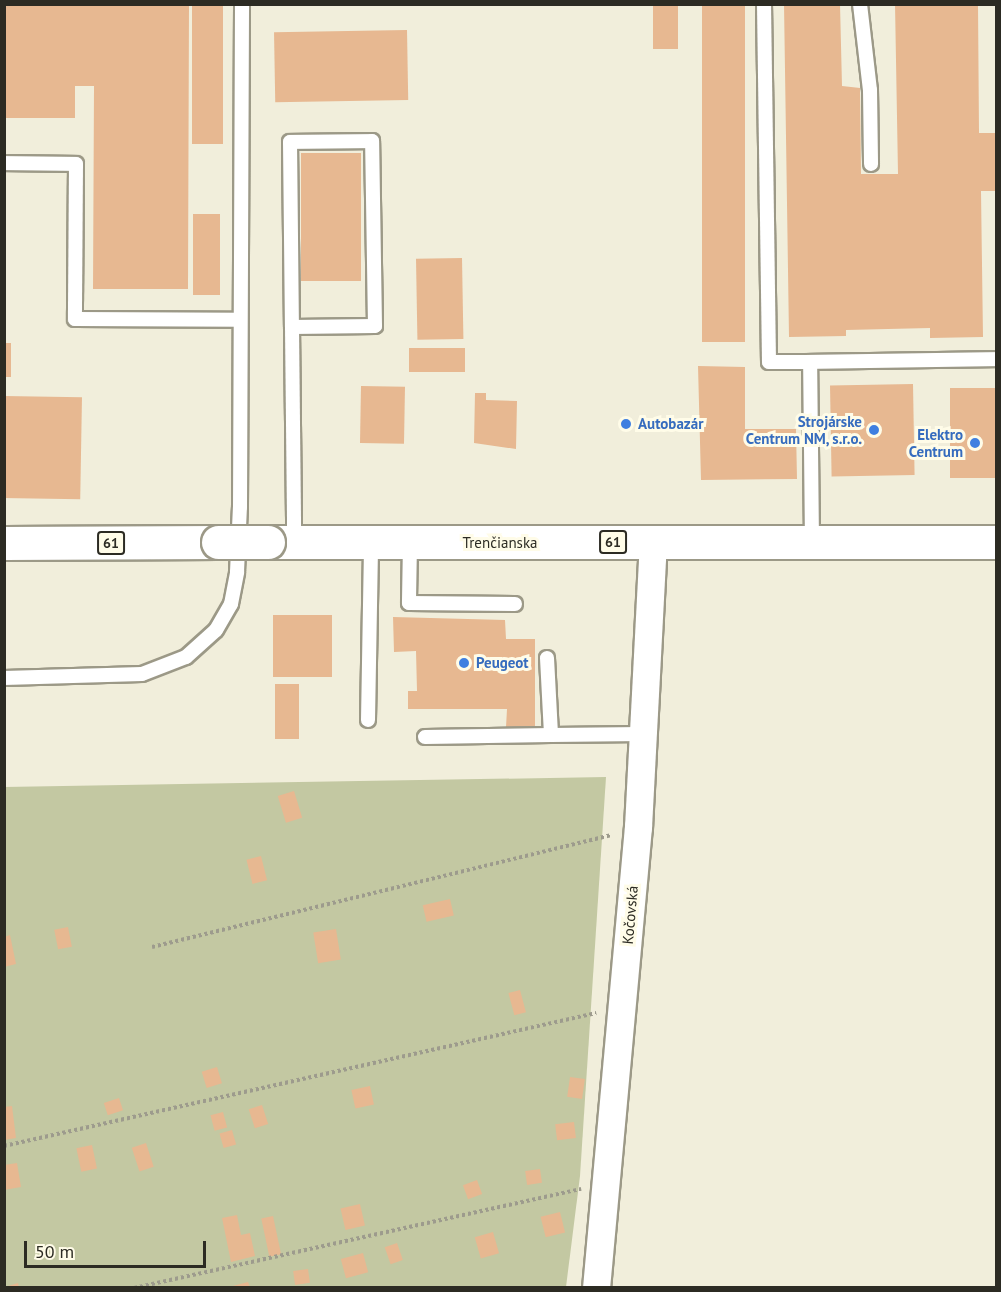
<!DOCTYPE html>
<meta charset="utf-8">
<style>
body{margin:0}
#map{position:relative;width:1001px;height:1292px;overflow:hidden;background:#f1eedb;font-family:"PT Sans",sans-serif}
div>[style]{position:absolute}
.green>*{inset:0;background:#c3c8a2}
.building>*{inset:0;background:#e7b891;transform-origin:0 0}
.path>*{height:4px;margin-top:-2px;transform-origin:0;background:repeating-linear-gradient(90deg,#9d9b8d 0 3px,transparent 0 6px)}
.roads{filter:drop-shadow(2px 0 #9c9987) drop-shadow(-2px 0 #9c9987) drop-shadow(0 2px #9c9987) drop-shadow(0 -2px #9c9987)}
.service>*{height:14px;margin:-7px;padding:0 7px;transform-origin:7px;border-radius:7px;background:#fff}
.minor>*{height:27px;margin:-13.5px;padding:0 13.5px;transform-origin:13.5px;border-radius:13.5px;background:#fff}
.primary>*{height:33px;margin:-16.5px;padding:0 16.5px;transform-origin:16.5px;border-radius:16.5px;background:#fff}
.bridges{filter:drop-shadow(2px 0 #9c9987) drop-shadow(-2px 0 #9c9987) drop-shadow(0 2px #9c9987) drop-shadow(0 -2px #9c9987)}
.primary-bridge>*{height:33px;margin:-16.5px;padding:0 16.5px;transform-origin:16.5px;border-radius:16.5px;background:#fff}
.dots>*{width:16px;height:16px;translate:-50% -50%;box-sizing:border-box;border:3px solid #fffce8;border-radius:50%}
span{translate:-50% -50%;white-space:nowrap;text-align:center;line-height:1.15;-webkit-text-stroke:6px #fffce8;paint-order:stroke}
.shield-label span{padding:2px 4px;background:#fffce8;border:2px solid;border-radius:4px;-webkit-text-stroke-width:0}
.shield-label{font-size:14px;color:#2c2b23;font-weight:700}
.shop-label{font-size:15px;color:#366cbe;font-weight:700}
.right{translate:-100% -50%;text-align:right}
.left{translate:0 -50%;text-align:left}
.street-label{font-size:15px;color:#2c2b23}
.frame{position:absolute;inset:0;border:6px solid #2c2b23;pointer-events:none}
.scale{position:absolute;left:24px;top:1241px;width:182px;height:27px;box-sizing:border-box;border:3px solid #2c2b23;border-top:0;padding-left:8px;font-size:18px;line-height:21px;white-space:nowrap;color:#2c2b23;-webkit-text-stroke:4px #fffce8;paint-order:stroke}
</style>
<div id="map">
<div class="green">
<div style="clip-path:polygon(606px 777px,580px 1176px,566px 1287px,5px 1287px,4px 787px)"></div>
</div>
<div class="building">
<div style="clip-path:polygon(4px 4px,189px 4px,188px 289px,93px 289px,94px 86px,75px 86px,75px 118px,4px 118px)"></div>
<div style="left:192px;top:4px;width:31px;height:140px"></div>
<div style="left:653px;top:4px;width:25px;height:45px"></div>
<div style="left:702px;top:4px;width:43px;height:338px"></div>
<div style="clip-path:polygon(784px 4px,840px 4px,842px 86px,860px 88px,861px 174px,898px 174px,895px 4px,978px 4px,979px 133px,996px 133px,996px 191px,981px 191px,983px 337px,930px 338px,930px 328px,846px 330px,846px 336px,789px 337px)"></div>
<div style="left:407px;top:30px;width:70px;height:133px;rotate:89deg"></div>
<div style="left:361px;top:153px;width:128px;height:60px;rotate:90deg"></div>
<div style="left:193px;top:214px;width:27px;height:81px"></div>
<div style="left:462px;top:258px;width:81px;height:46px;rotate:89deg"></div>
<div style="left:4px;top:343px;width:7px;height:34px"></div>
<div style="left:409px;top:348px;width:56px;height:24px"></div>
<div style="clip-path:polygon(698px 366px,745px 367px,745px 429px,796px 429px,797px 479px,701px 480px)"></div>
<div style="left:913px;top:384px;width:91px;height:83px;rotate:89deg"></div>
<div style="left:361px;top:386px;width:44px;height:57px;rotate:1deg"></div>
<div style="left:996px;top:388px;width:90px;height:46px;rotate:90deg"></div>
<div style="clip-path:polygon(475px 393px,486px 393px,486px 400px,517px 401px,516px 449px,474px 443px)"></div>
<div style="left:4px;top:396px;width:78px;height:102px;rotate:1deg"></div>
<div style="left:332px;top:615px;width:62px;height:59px;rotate:90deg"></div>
<div style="clip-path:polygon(393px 617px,505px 620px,506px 639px,535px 639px,535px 727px,506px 727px,507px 709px,408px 709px,408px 691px,417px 691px,416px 651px,394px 652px)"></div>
<div style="left:275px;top:684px;width:24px;height:55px"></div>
<div style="left:294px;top:791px;width:28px;height:17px;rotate:73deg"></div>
<div style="left:261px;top:856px;width:25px;height:15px;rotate:76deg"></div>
<div style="left:450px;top:899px;width:17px;height:28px;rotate:77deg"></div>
<div style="left:68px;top:927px;width:20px;height:14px;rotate:79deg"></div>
<div style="left:336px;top:929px;width:31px;height:23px;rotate:81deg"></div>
<div style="clip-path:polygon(10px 935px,16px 964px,4px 967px,4px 937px)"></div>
<div style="left:520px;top:990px;width:23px;height:12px;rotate:75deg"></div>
<div style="left:217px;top:1067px;width:17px;height:16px;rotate:73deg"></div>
<div style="left:570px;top:1077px;width:15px;height:20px;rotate:8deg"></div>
<div style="left:370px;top:1086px;width:19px;height:19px;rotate:78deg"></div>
<div style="left:119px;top:1098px;width:13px;height:16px;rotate:72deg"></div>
<div style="left:262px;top:1105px;width:20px;height:14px;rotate:72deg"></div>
<div style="clip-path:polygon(12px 1106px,16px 1138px,4px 1140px,4px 1107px)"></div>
<div style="left:223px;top:1112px;width:16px;height:13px;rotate:75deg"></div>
<div style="left:574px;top:1122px;width:16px;height:19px;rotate:83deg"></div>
<div style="left:232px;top:1130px;width:15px;height:13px;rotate:74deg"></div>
<div style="left:146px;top:1143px;width:25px;height:15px;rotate:72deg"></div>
<div style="left:92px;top:1145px;width:24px;height:16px;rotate:78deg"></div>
<div style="clip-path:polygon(17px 1163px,21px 1187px,4px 1190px,4px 1165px)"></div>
<div style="left:540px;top:1169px;width:14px;height:15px;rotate:82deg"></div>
<div style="left:477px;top:1180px;width:15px;height:15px;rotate:70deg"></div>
<div style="left:360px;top:1204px;width:22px;height:20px;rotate:77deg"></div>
<div style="left:560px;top:1212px;width:21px;height:20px;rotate:76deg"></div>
<div style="clip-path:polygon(237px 1215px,241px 1235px,250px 1233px,255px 1256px,231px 1262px,222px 1218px)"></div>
<div style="left:273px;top:1216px;width:39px;height:12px;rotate:78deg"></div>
<div style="left:493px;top:1232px;width:22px;height:19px;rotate:74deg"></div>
<div style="left:397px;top:1243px;width:18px;height:13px;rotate:71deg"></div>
<div style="left:363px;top:1253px;width:20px;height:23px;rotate:75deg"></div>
<div style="left:308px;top:1269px;width:14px;height:15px;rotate:82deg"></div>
<div style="clip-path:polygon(248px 1282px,250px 1287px,229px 1287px)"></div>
<div style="clip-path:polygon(18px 1283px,19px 1287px,5px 1287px)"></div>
</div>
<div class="path">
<div style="left:152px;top:947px;width:473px;rotate:-13.7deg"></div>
<div style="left:4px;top:1146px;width:607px;rotate:-12.66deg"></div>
<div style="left:134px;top:1288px;width:458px;rotate:-12.5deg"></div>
</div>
<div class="roads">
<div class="service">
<div style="left:764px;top:4px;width:358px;rotate:89.2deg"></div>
<div style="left:769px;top:362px;width:41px"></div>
<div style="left:860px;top:4px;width:87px;rotate:83.4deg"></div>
<div style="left:870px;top:90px;width:74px;rotate:89.2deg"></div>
<div style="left:4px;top:163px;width:72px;rotate:0.8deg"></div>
<div style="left:76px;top:164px;width:155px;rotate:90.4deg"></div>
<div style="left:75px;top:319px;width:165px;rotate:0.3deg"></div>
<div style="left:292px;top:327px;width:83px;rotate:-0.7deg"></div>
<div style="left:375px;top:326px;width:185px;rotate:-90.9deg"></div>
<div style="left:372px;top:141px;width:82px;rotate:179.3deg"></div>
<div style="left:290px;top:142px;width:185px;rotate:89.4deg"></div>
<div style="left:292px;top:327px;width:195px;rotate:89.4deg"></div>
<div style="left:294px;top:522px;width:21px;rotate:90deg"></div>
<div style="left:812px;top:542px;width:180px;rotate:-90.6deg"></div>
<div style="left:810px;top:362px;width:186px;rotate:-0.9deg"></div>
<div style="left:410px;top:543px;width:60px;rotate:91deg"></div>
<div style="left:409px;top:603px;width:106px;rotate:0.5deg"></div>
<div style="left:547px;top:658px;width:77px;rotate:87deg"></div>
<div style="left:551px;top:735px;width:92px;rotate:-0.6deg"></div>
<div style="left:4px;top:678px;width:138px;rotate:-1.7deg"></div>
<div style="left:142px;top:674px;width:47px;rotate:-21.1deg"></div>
<div style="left:186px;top:657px;width:40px;rotate:-42deg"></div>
<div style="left:216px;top:630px;width:30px;rotate:-60deg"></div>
<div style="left:231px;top:604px;width:33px;rotate:-79deg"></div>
<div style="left:237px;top:572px;width:65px;rotate:-87.4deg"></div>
<div style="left:240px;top:507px;width:503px;rotate:-89.77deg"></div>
<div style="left:368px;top:720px;width:177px;rotate:-89deg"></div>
<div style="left:425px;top:737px;width:126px;rotate:-0.9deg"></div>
</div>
<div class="minor">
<div style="left:596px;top:1288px;width:463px;rotate:-84.8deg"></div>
<div style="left:638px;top:827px;width:285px;rotate:-87deg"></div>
</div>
<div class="primary">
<div style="left:268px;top:542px;width:728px"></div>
<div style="left:4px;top:543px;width:214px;rotate:-0.3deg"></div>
</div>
</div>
<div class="bridges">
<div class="primary-bridge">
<div style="left:218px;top:542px;width:50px"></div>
</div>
</div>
<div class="dots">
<div style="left:626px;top:424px;background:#3f7fe0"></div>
<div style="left:874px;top:430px;background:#3f7fe0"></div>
<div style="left:975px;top:443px;background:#3f7fe0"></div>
<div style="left:464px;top:663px;background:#3f7fe0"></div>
</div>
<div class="shield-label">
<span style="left:613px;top:542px">61</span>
<span style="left:111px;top:543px">61</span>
</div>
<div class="shop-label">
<span class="right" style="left:862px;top:430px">Strojárske<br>Centrum NM, s.r.o.</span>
<span class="left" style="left:638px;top:424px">Autobazár</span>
<span class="right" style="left:963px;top:443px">Elektro<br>Centrum</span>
<span class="left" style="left:476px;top:663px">Peugeot</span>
</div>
<div class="street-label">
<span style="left:500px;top:543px">Trenčianska</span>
<span style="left:630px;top:915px;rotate:-85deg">Kočovská</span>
</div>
<div class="frame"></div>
<div class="scale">50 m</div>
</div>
